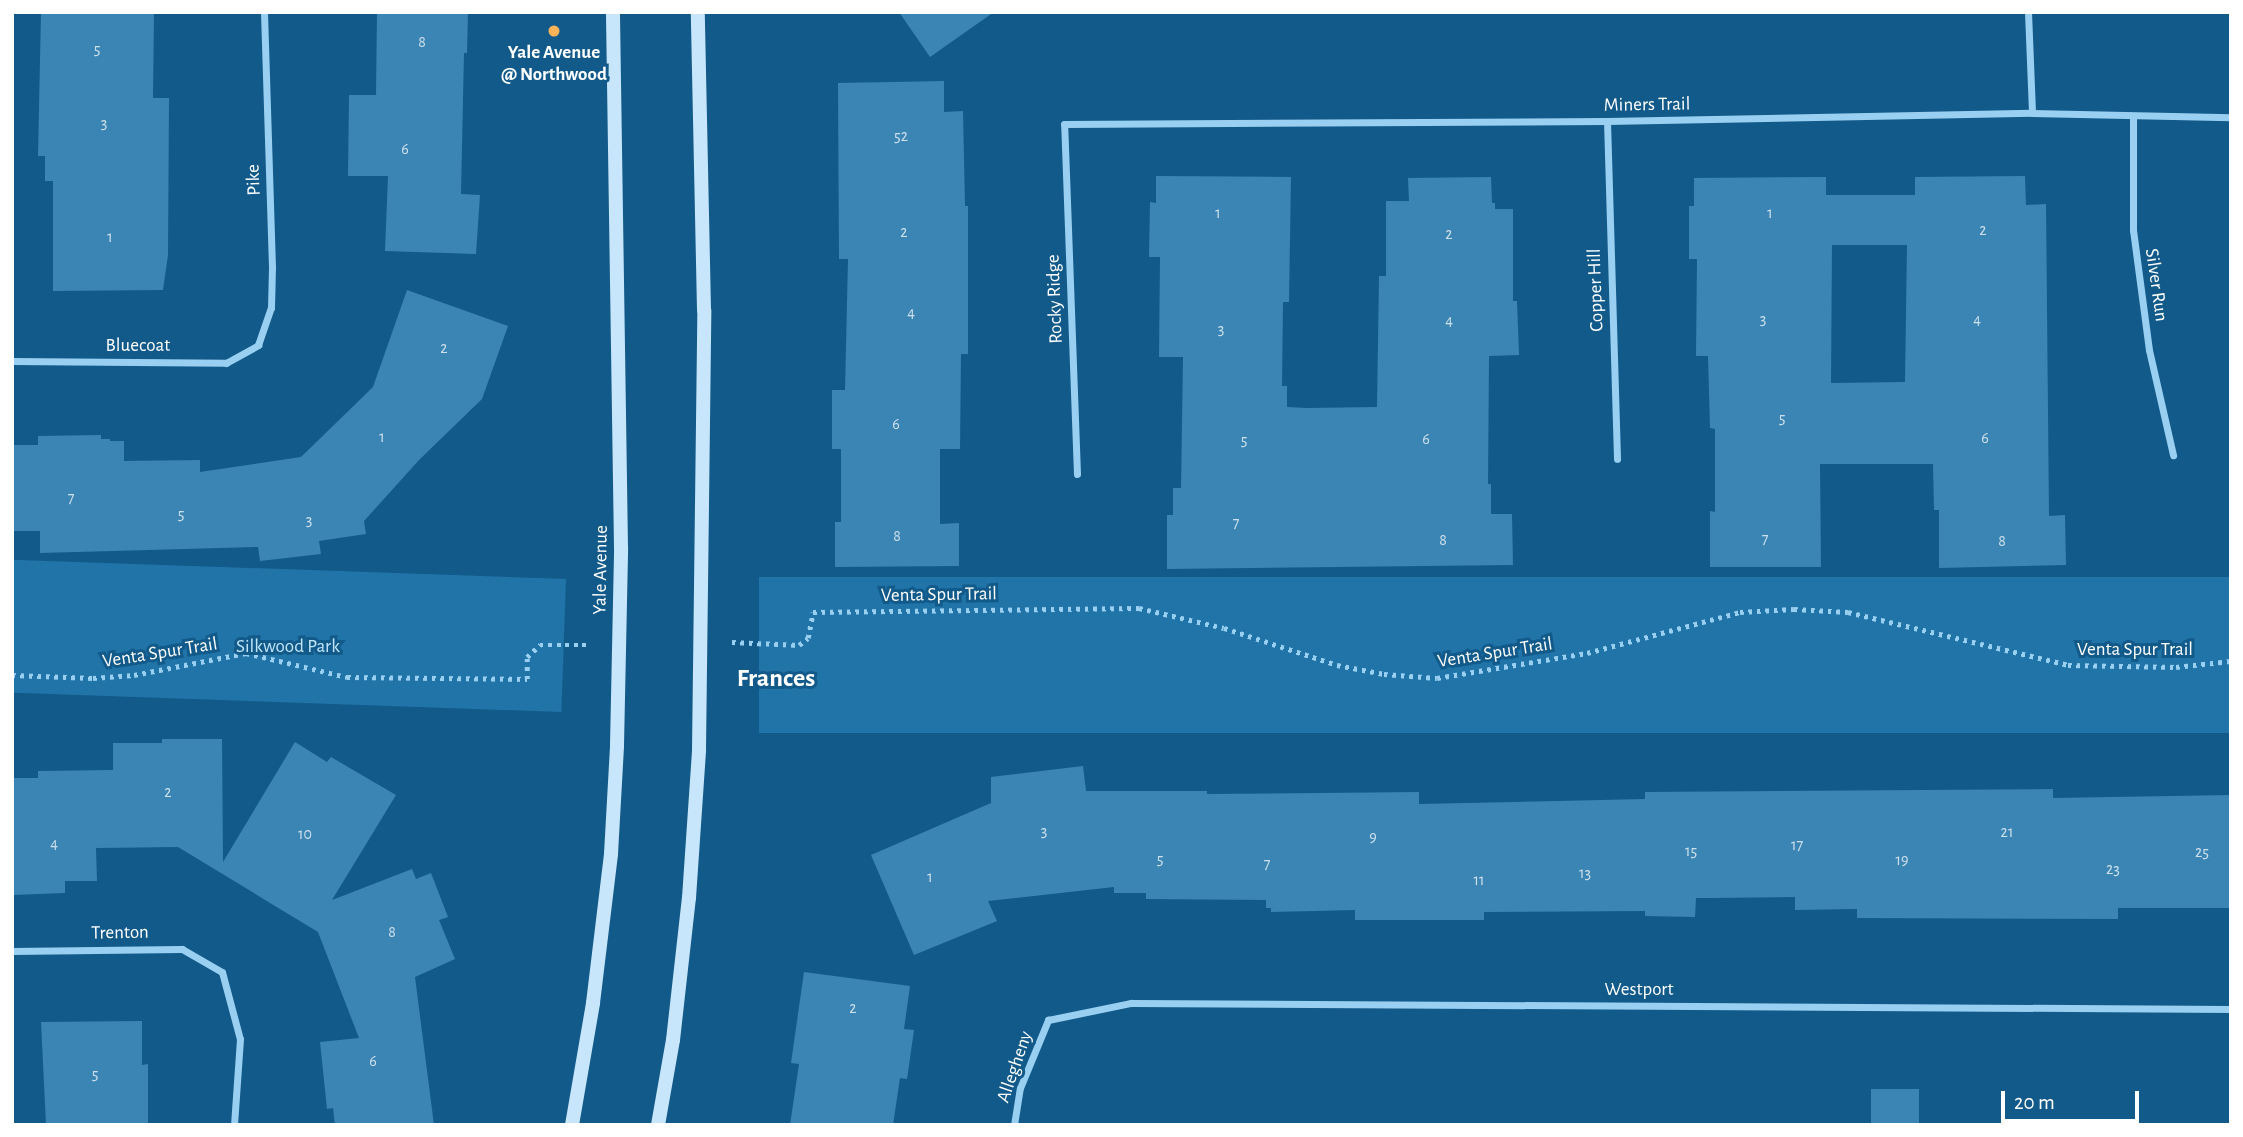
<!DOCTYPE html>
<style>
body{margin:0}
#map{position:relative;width:2243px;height:1137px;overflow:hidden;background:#125a8a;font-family:"Alegreya Sans",sans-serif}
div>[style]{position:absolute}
.green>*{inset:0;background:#2174a8;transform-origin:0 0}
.building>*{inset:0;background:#3b85b4;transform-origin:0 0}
.path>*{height:4.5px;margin-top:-2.25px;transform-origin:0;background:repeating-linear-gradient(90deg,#99cff1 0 3.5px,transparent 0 8.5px)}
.street>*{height:7px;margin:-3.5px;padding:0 3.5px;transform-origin:3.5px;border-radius:3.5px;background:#99cff1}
.secondary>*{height:14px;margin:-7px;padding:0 7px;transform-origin:7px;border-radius:7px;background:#c7e6fb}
.dots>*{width:19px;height:19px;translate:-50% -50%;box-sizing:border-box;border:4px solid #125a8a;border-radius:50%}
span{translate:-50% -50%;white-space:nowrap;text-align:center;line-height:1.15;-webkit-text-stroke:6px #125a8a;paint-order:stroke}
.number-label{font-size:16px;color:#cee0ec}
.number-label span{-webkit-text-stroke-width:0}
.poi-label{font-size:19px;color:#fff;font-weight:700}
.street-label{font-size:19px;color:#fff}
.park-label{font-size:19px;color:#c0e5fc}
.district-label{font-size:26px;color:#fff;font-weight:700}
.frame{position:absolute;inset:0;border:14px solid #fff;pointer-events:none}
.scale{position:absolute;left:2001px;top:1091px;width:138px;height:32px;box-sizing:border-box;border:4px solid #fff;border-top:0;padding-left:9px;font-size:21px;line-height:24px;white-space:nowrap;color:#fff;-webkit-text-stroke:5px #125a8a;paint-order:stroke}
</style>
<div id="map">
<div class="green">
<div style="left:2231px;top:577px;width:156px;height:1472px;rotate:90deg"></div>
<div style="left:566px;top:579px;width:133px;height:554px;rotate:92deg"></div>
</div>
<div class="building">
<div style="clip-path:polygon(41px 12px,154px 12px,153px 98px,169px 98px,168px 255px,163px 290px,53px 291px,53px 181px,45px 181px,45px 156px,38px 156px)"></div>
<div style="clip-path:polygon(377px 12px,468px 12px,467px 53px,464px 53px,461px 194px,480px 195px,476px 254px,385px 251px,388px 176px,348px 176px,349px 95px,376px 95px)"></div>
<div style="clip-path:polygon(899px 12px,994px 12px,930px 57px)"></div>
<div style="clip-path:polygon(944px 81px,944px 112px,963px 111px,965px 206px,968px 206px,968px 354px,961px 354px,960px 449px,940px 449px,940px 524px,959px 523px,959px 566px,835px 567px,835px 522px,841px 522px,841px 449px,832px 449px,832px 390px,845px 390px,848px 259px,839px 259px,838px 83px)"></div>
<div style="clip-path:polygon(1156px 176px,1291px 177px,1289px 302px,1283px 302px,1282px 386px,1287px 386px,1287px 407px,1307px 408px,1377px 407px,1379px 276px,1386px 276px,1386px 201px,1409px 201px,1408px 178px,1491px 177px,1492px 203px,1495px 203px,1495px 209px,1513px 209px,1513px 301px,1517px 301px,1519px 355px,1489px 356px,1488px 484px,1491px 484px,1491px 514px,1512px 514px,1513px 565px,1167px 569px,1167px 515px,1173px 515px,1173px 488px,1181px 488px,1183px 357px,1159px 357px,1160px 257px,1149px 257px,1150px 202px,1156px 203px)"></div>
<div style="clip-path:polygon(evenodd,2025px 176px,2026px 205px,2046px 204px,2049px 516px,2065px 515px,2066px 565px,1939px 568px,1939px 510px,1934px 510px,1933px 464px,1820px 464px,1821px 567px,1710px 567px,1710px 511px,1715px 512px,1715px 429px,1710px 428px,1708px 356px,1696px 356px,1697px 259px,1689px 259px,1689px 206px,1694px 206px,1694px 178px,1826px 177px,1826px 195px,1915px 195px,1915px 177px,2025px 176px,1832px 245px,1907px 245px,1905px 382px,1831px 383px,1832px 245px)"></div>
<div style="clip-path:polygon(407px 290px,508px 326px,482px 399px,419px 460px,364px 521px,366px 534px,319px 541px,321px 554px,260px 561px,258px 547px,40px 553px,40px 531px,12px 531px,12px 445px,38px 445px,38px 436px,101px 435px,101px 439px,110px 439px,110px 441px,124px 441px,124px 461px,200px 460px,200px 472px,301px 457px,373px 387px)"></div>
<div style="clip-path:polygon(162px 739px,222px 739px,223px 862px,295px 742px,327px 762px,331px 757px,396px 795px,332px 900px,412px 869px,416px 879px,431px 873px,448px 917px,439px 920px,455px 959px,415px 977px,434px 1125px,335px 1125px,333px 1108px,327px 1109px,320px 1042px,359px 1038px,318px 932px,178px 847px,96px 848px,97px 881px,65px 881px,65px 893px,12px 895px,12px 778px,38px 778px,38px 771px,113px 770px,113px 743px,162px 743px)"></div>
<div style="clip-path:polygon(1083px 766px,1086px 791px,1207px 791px,1207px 794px,1419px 792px,1419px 804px,1645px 799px,1645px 792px,2053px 789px,2053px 798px,2231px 795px,2231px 908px,2118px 908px,2118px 919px,1857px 918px,1857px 909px,1795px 910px,1795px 897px,1709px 898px,1696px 898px,1695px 917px,1645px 916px,1645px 911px,1484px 912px,1484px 920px,1355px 920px,1355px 910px,1271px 912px,1271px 908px,1266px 908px,1266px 900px,1146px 899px,1146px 893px,1114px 893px,1114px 887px,988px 901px,997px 921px,914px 955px,871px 855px,991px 803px,991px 777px)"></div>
<div style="clip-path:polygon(804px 972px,910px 986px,904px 1029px,914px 1030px,907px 1079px,900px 1078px,893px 1125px,790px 1125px,799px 1064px,791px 1063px)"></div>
<div style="clip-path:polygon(142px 1021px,142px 1065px,148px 1064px,148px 1125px,46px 1125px,41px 1022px)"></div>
<div style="left:1871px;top:1089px;width:48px;height:36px"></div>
</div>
<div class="path">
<div style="left:732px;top:642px;width:67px;rotate:2.6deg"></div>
<div style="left:799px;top:645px;width:11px;rotate:-38deg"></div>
<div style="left:808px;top:638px;width:26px;rotate:-79deg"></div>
<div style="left:813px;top:612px;width:326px;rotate:-0.7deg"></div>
<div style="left:1139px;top:608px;width:87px;rotate:13.2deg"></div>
<div style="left:1224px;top:628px;width:119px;rotate:18.1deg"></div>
<div style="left:1337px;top:665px;width:48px;rotate:10.8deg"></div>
<div style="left:1384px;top:674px;width:53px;rotate:4.3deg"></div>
<div style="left:1437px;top:678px;width:152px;rotate:-9.5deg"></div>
<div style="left:1587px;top:653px;width:158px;rotate:-15deg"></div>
<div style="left:1740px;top:612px;width:54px;rotate:-3.2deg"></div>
<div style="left:1794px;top:609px;width:54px;rotate:3.2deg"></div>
<div style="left:1848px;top:612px;width:226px;rotate:13.5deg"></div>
<div style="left:2068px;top:665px;width:108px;rotate:1.1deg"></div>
<div style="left:2176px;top:667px;width:55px;rotate:-6.2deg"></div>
<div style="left:12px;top:675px;width:81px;rotate:2.1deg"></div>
<div style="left:93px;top:678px;width:41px;rotate:-4.2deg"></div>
<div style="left:134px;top:675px;width:114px;rotate:-11.1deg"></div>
<div style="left:246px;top:653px;width:104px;rotate:13.4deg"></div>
<div style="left:347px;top:677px;width:180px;rotate:0.6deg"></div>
<div style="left:527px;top:679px;width:22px;rotate:-90deg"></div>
<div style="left:527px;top:657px;width:18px;rotate:-43deg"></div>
<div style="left:540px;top:645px;width:48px"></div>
</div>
<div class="street">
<div style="left:2028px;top:12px;width:101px;rotate:87.7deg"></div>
<div style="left:2133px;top:116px;width:114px;rotate:90deg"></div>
<div style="left:2133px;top:230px;width:121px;rotate:82.4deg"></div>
<div style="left:2149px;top:350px;width:108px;rotate:77.1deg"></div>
<div style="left:1607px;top:121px;width:338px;rotate:88.3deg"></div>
<div style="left:12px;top:361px;width:214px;rotate:0.5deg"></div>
<div style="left:226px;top:363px;width:37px;rotate:-29deg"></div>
<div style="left:258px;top:345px;width:39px;rotate:-71deg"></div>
<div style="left:271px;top:308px;width:41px;rotate:-88.6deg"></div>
<div style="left:272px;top:267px;width:255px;rotate:-91.8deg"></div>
<div style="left:1077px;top:474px;width:350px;rotate:-92.1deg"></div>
<div style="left:1064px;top:124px;width:543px;rotate:-0.32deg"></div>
<div style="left:1607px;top:121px;width:425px;rotate:-1.1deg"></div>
<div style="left:2032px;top:113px;width:199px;rotate:1.2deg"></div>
<div style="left:12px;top:951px;width:170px;rotate:-0.7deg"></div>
<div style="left:182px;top:949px;width:46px;rotate:29.9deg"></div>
<div style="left:222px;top:972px;width:69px;rotate:75deg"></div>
<div style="left:240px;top:1039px;width:86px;rotate:94deg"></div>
<div style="left:1014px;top:1125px;width:37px;rotate:-81deg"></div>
<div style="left:1020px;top:1088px;width:74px;rotate:-67.6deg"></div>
<div style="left:1048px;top:1020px;width:85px;rotate:-11.6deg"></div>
<div style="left:1131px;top:1003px;width:1100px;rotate:0.31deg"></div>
</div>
<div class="secondary">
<div style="left:572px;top:1125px;width:124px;rotate:-80.2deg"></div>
<div style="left:593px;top:1003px;width:150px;rotate:-83.1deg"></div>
<div style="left:611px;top:854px;width:109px;rotate:-86.8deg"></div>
<div style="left:617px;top:745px;width:197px;rotate:-88.8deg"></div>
<div style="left:621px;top:548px;width:536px;rotate:-90.86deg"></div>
<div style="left:658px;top:1125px;width:86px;rotate:-80deg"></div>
<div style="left:673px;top:1040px;width:143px;rotate:-83.6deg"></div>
<div style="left:689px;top:898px;width:148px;rotate:-86.1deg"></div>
<div style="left:699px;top:750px;width:440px;rotate:-89.3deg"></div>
<div style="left:704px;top:310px;width:298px;rotate:-91.2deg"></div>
</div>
<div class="dots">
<div style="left:554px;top:31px;background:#ffb459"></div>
</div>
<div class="number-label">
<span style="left:422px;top:42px">8</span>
<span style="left:97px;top:49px">5</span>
<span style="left:104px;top:123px">3</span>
<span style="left:901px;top:136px">52</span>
<span style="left:405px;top:149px">6</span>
<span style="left:1218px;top:213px">1</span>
<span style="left:1770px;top:213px">1</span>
<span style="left:1983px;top:230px">2</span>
<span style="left:904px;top:232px">2</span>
<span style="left:1449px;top:234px">2</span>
<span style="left:110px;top:237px">1</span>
<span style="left:911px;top:312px">4</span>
<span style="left:1763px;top:319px">3</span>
<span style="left:1977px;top:319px">4</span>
<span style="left:1449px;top:320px">4</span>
<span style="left:1221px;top:329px">3</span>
<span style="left:444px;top:348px">2</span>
<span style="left:1782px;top:418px">5</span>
<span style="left:896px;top:424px">6</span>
<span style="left:382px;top:437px">1</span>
<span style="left:1985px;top:438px">6</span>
<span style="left:1426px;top:439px">6</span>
<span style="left:1244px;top:440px">5</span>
<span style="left:71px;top:498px">7</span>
<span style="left:181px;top:514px">5</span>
<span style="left:309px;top:520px">3</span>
<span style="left:1236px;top:523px">7</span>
<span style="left:897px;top:536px">8</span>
<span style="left:1765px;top:539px">7</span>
<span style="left:1443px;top:540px">8</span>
<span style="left:2002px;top:541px">8</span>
<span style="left:168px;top:792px">2</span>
<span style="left:1044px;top:831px">3</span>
<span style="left:2007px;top:832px">21</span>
<span style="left:305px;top:834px">10</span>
<span style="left:1373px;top:837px">9</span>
<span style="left:54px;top:843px">4</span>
<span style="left:1797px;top:845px">17</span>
<span style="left:1691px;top:851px">15</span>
<span style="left:2202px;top:852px">25</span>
<span style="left:1160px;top:859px">5</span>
<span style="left:1902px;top:860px">19</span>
<span style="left:1267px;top:864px">7</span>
<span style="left:2113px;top:869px">23</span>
<span style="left:1585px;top:873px">13</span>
<span style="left:930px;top:877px">1</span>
<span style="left:1479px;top:880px">11</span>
<span style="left:392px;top:932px">8</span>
<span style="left:853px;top:1008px">2</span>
<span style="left:373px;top:1061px">6</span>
<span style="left:95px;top:1074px">5</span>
</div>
<div class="poi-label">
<span style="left:554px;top:64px">Yale Avenue<br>@ Northwood</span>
</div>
<div class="street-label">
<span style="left:1647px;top:105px;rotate:-1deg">Miners Trail</span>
<span style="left:254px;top:180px;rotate:-92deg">Pike</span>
<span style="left:2156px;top:285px;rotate:82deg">Silver Run</span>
<span style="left:1596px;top:290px;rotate:-92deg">Copper Hill</span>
<span style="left:1055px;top:299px;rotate:-92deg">Rocky Ridge</span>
<span style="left:138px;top:346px">Bluecoat</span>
<span style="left:601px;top:570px;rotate:-89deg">Yale Avenue</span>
<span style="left:939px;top:595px;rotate:-1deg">Venta Spur Trail</span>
<span style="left:2135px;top:650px">Venta Spur Trail</span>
<span style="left:160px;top:653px;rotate:-9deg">Venta Spur Trail</span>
<span style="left:1495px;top:653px;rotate:-9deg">Venta Spur Trail</span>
<span style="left:120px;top:933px;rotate:-1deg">Trenton</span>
<span style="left:1639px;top:990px">Westport</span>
<span style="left:1015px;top:1067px;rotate:-71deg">Allegheny</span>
</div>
<div class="park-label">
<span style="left:288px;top:647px">Silkwood Park</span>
</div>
<div class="district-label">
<span style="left:776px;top:679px">Frances</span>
</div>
<div class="frame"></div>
<div class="scale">20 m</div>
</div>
